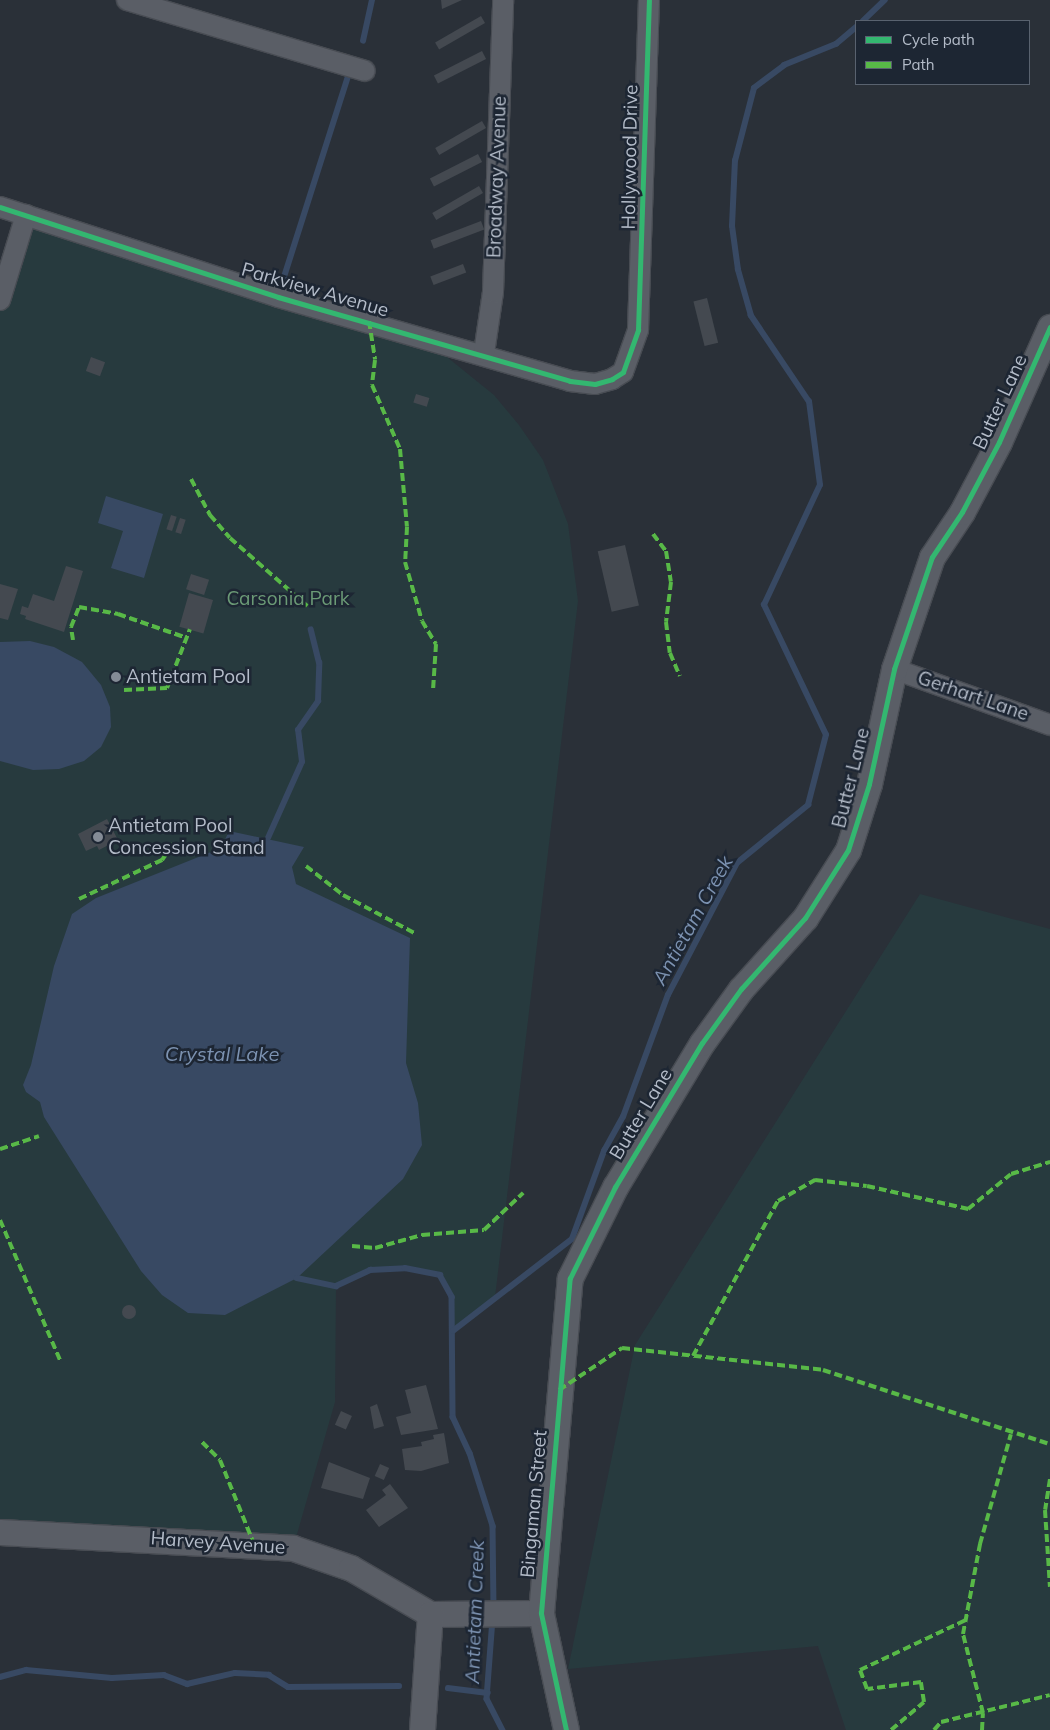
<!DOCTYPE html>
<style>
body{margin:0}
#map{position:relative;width:1050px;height:1730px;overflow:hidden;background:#2a3038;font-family:Mulish,sans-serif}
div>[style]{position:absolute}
.green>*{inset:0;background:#273a3e}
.water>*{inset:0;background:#384963}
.stream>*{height:5.5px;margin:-2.75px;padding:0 2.75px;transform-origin:2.75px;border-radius:2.75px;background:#384963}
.building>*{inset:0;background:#444950;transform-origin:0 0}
.round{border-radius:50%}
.roads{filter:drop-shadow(1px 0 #484c53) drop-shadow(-1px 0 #484c53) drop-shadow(0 1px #484c53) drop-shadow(0 -1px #484c53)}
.minor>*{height:20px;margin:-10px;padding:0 10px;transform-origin:10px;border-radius:10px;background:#5a5e66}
.tertiary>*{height:25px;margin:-12.5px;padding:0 12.5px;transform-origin:12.5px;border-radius:12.5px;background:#5a5e66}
.quiet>*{height:4px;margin-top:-2px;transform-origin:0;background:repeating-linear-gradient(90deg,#58b947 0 8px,transparent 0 12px)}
.cycleway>*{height:5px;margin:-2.5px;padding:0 2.5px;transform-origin:2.5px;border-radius:2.5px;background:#33b770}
.dots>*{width:14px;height:14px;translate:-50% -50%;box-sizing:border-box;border:2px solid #1d2633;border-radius:50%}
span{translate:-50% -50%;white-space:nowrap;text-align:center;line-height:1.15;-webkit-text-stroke:5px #1d2633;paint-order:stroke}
.street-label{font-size:19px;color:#b4bcc9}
.park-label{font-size:19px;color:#6b9a76}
.poi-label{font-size:19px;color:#b4bcc9}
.left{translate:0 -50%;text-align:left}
.water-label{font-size:20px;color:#7c92b1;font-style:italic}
.legend{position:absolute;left:855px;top:20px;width:175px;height:65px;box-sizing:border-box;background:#1d2633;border:1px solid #59626f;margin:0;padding:6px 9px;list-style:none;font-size:15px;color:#b4bcc9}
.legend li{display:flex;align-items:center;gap:10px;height:25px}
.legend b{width:25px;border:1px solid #59626f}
</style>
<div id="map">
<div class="green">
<div style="clip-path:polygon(26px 215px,442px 353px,494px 395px,519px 425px,543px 460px,568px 524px,578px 601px,495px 1297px,453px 1331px,452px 1297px,440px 1275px,405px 1268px,370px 1270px,336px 1286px,335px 1402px,293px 1548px,0 1532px,0 300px)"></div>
<div style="clip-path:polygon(920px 894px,1050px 929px,1050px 1730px,846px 1730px,818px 1646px,568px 1669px,635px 1345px)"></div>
</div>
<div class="water">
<div style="clip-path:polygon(106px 496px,163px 514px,144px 578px,111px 568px,123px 531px,98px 523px)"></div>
<div style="clip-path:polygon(30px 641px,54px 647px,82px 662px,101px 685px,110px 707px,111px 727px,101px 747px,84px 761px,59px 769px,33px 770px,0 761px,0 642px)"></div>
<div style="clip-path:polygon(229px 831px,304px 847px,292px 867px,296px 884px,410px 938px,406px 1063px,418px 1103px,422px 1145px,403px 1179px,297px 1278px,225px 1315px,188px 1313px,162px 1295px,141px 1271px,44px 1117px,40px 1102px,26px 1092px,23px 1085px,31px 1065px,54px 966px,72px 914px,96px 898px,221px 848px)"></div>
</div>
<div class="stream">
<div style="left:863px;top:21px;width:30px;rotate:-44deg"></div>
<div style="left:363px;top:41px;width:42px;rotate:-77.6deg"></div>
<div style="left:284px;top:277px;width:211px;rotate:-72.3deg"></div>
<div style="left:268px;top:838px;width:83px;rotate:-65.9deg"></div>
<div style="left:302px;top:762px;width:32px;rotate:-97deg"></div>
<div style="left:298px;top:730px;width:35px;rotate:-55deg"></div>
<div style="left:318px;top:701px;width:38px;rotate:-88deg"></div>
<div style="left:319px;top:663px;width:34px;rotate:-104deg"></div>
<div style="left:297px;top:1278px;width:40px;rotate:12deg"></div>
<div style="left:336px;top:1286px;width:38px;rotate:-25deg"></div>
<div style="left:370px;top:1270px;width:35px;rotate:-3deg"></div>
<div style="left:405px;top:1268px;width:36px;rotate:11deg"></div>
<div style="left:440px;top:1275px;width:25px;rotate:61deg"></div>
<div style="left:452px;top:1297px;width:120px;rotate:89.5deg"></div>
<div style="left:453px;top:1417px;width:40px;rotate:65deg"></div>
<div style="left:470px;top:1453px;width:77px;rotate:72.5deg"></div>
<div style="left:493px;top:1526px;width:81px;rotate:89.3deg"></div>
<div style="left:453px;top:1331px;width:150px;rotate:-37.7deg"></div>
<div style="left:572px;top:1239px;width:94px;rotate:-70deg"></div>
<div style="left:604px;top:1151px;width:39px;rotate:-61deg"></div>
<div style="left:623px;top:1117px;width:130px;rotate:-69.8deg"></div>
<div style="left:668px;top:995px;width:149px;rotate:-62.4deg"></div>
<div style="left:737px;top:863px;width:92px;rotate:-39.2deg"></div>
<div style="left:808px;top:805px;width:72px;rotate:-75.6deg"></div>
<div style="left:826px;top:735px;width:144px;rotate:-115.5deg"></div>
<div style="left:764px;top:605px;width:132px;rotate:-65deg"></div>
<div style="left:820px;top:485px;width:84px;rotate:-97.5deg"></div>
<div style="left:809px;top:402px;width:104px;rotate:-124deg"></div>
<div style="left:751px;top:316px;width:48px;rotate:-105.8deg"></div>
<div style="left:738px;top:270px;width:44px;rotate:-97.8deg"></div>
<div style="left:732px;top:226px;width:65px;rotate:-87.4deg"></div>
<div style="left:735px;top:161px;width:75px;rotate:-75.4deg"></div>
<div style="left:754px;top:88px;width:38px;rotate:-37deg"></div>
<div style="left:784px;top:65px;width:56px;rotate:-22deg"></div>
<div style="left:836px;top:44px;width:26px;rotate:-40deg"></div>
<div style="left:493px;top:1619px;width:80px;rotate:94.3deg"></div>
<div style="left:487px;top:1699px;width:35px;rotate:63deg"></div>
<div style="left:0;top:1677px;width:27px;rotate:-15deg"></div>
<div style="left:26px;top:1670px;width:86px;rotate:5.3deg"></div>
<div style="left:112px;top:1678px;width:52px;rotate:-3.3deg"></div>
<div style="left:164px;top:1675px;width:25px;rotate:21deg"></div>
<div style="left:187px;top:1684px;width:49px;rotate:-12.9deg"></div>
<div style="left:235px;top:1673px;width:34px;rotate:3deg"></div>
<div style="left:269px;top:1675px;width:22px;rotate:32deg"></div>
<div style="left:288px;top:1687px;width:111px;rotate:-0.5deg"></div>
<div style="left:448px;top:1688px;width:40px;rotate:7.1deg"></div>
</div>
<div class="building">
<div style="clip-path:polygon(441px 0,462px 0,442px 9px)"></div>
<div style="left:481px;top:16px;width:8px;height:53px;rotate:60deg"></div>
<div style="left:482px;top:51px;width:9px;height:54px;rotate:63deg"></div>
<div style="left:482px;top:121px;width:8px;height:54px;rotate:60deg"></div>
<div style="left:478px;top:154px;width:9px;height:54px;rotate:63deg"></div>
<div style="left:479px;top:186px;width:8px;height:54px;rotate:60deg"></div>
<div style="left:481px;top:221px;width:9px;height:54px;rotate:69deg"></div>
<div style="left:463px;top:264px;width:9px;height:35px;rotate:69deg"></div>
<div style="left:707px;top:298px;width:46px;height:14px;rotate:76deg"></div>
<div style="left:91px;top:357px;width:15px;height:15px;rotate:20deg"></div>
<div style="left:416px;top:394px;width:14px;height:9px;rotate:17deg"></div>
<div style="left:171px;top:515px;width:6px;height:15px;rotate:18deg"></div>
<div style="left:180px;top:518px;width:6px;height:15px;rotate:18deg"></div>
<div style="left:625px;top:545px;width:62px;height:28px;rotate:77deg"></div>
<div style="clip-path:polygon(66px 566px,83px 571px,64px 632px,25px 619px,26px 616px,20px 614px,22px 606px,28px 608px,33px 594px,54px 601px)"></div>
<div style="left:191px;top:574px;width:19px;height:16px;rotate:18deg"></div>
<div style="clip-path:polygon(0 584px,18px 589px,8px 620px,0 618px)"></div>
<div style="left:189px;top:593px;width:25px;height:35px;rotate:16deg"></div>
<div style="clip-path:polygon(107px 819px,118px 840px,99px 850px,97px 846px,86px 851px,78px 834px)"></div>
<div class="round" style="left:122px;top:1305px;width:14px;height:14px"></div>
<div style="clip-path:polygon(426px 1385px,438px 1429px,401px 1435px,396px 1417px,411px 1413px,405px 1390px)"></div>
<div style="clip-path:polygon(377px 1404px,384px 1426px,374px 1429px,370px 1407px)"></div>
<div style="left:341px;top:1411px;width:12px;height:15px;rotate:24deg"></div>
<div style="clip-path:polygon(444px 1433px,449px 1463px,421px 1471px,405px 1470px,402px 1449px,422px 1446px,421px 1442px,434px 1439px,433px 1435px)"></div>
<div style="clip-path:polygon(329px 1462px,370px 1478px,363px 1499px,321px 1488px)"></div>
<div style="left:380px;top:1464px;width:10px;height:13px;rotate:24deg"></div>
<div style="clip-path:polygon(390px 1484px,408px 1508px,379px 1527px,366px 1510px,386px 1495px,382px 1490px)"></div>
</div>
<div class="roads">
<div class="minor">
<div style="left:127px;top:0;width:248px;rotate:16.6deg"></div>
<div style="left:0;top:207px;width:292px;rotate:17.9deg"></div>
<div style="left:278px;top:297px;width:304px;rotate:16deg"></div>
<div style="left:570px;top:381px;width:25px;rotate:7deg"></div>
<div style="left:595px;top:384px;width:18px;rotate:-16deg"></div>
<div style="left:612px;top:379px;width:13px;rotate:-32deg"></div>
<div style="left:623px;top:372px;width:45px;rotate:-70.3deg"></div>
<div style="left:638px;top:330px;width:330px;rotate:-88.1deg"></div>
<div style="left:0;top:300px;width:89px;rotate:-73deg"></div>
<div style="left:484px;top:353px;width:62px;rotate:-81.6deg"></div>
<div style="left:493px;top:292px;width:292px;rotate:-88deg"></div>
<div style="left:894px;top:669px;width:166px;rotate:19.7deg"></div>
</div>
<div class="tertiary">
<div style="left:0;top:1532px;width:293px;rotate:3.1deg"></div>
<div style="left:293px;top:1548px;width:61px;rotate:19deg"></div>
<div style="left:351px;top:1568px;width:91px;rotate:30.2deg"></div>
<div style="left:430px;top:1614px;width:111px;rotate:-0.5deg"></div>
<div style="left:422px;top:1730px;width:116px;rotate:-86.1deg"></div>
<div style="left:566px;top:1730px;width:120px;rotate:-102.1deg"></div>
<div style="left:541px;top:1613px;width:336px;rotate:-85.1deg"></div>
<div style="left:570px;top:1278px;width:102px;rotate:-63.7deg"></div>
<div style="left:615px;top:1187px;width:168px;rotate:-58.9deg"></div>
<div style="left:702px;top:1043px;width:67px;rotate:-54.2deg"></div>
<div style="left:741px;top:989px;width:96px;rotate:-48deg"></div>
<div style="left:805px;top:918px;width:80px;rotate:-57.7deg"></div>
<div style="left:848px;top:850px;width:69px;rotate:-72.3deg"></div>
<div style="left:869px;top:784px;width:118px;rotate:-77.7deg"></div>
<div style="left:894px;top:669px;width:118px;rotate:-71.3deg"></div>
<div style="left:932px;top:557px;width:54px;rotate:-56.3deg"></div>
<div style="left:962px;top:512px;width:79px;rotate:-62.1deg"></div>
<div style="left:999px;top:442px;width:126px;rotate:-66.1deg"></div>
</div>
</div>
<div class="quiet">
<div style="left:369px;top:321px;width:39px;rotate:81deg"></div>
<div style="left:375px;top:360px;width:25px;rotate:97deg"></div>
<div style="left:372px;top:385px;width:70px;rotate:66.4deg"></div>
<div style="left:400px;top:449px;width:78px;rotate:84.9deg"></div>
<div style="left:407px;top:527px;width:35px;rotate:93deg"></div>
<div style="left:405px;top:562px;width:61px;rotate:73.9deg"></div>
<div style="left:422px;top:621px;width:27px;rotate:59deg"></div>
<div style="left:436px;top:644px;width:47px;rotate:93.7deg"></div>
<div style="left:191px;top:479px;width:41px;rotate:62.2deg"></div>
<div style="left:210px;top:515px;width:30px;rotate:49deg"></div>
<div style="left:230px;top:538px;width:103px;rotate:41.4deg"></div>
<div style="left:653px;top:534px;width:21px;rotate:53deg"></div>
<div style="left:666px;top:551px;width:31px;rotate:81deg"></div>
<div style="left:671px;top:582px;width:40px;rotate:97.1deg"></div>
<div style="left:666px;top:622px;width:31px;rotate:83deg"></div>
<div style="left:670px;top:653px;width:25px;rotate:67deg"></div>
<div style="left:73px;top:640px;width:13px;rotate:-99deg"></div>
<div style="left:71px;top:627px;width:22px;rotate:-68deg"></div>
<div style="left:79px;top:607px;width:40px;rotate:10deg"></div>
<div style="left:118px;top:614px;width:73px;rotate:19.2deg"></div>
<div style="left:124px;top:690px;width:43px;rotate:-2.7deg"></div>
<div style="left:167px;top:688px;width:63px;rotate:-68.7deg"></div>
<div style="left:306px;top:866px;width:47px;rotate:38.1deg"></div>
<div style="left:343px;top:895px;width:83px;rotate:28.1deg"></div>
<div style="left:79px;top:899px;width:92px;rotate:-25.2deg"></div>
<div style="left:162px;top:860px;width:21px;rotate:-55deg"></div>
<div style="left:0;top:1149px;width:41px;rotate:-18.4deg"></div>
<div style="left:0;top:1220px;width:155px;rotate:66.8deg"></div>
<div style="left:352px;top:1246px;width:23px;rotate:5deg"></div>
<div style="left:375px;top:1248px;width:49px;rotate:-15.5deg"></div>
<div style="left:422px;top:1235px;width:62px;rotate:-4.6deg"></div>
<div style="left:484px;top:1230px;width:54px;rotate:-43.5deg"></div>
<div style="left:693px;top:1356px;width:177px;rotate:-61.3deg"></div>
<div style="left:778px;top:1201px;width:43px;rotate:-29.6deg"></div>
<div style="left:815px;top:1180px;width:52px;rotate:6.6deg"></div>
<div style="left:867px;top:1186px;width:104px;rotate:12.8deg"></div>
<div style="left:968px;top:1209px;width:55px;rotate:-39.1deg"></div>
<div style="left:1011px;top:1174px;width:41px;rotate:-17.1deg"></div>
<div style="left:559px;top:1390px;width:76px;rotate:-33.7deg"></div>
<div style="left:622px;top:1348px;width:202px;rotate:6.2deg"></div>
<div style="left:823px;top:1370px;width:239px;rotate:18.1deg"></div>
<div style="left:202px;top:1442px;width:25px;rotate:45deg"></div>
<div style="left:220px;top:1460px;width:91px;rotate:68deg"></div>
<div style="left:1050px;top:1479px;width:31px;rotate:99deg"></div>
<div style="left:1045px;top:1510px;width:77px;rotate:86.3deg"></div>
<div style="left:891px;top:1730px;width:43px;rotate:-40.3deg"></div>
<div style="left:924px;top:1702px;width:20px;rotate:-99deg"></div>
<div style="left:921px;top:1682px;width:54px;rotate:172.6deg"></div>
<div style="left:867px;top:1689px;width:20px;rotate:-110deg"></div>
<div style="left:860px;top:1670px;width:117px;rotate:-25.3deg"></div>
<div style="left:934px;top:1730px;width:11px;rotate:-49deg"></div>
<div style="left:941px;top:1722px;width:112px;rotate:-13.9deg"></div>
<div style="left:982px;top:1730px;width:17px;rotate:-87deg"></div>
<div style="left:983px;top:1713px;width:81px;rotate:-104.2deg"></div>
<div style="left:963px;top:1634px;width:92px;rotate:-79.3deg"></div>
<div style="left:980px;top:1544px;width:114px;rotate:-74.3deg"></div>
</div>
<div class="cycleway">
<div style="left:0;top:207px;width:292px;rotate:17.9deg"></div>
<div style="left:278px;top:297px;width:304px;rotate:16deg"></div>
<div style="left:570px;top:381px;width:25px;rotate:7deg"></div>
<div style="left:595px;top:384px;width:18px;rotate:-16deg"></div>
<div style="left:612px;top:379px;width:13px;rotate:-32deg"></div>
<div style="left:623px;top:372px;width:45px;rotate:-70.3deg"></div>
<div style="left:638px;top:330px;width:330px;rotate:-88.1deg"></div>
<div style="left:566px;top:1730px;width:120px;rotate:-102.1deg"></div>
<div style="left:541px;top:1613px;width:336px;rotate:-85.1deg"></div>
<div style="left:570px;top:1278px;width:102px;rotate:-63.7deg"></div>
<div style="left:615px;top:1187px;width:168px;rotate:-58.9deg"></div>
<div style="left:702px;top:1043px;width:67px;rotate:-54.2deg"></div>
<div style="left:741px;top:989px;width:96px;rotate:-48deg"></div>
<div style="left:805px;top:918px;width:80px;rotate:-57.7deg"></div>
<div style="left:848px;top:850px;width:69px;rotate:-72.3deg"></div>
<div style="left:869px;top:784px;width:118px;rotate:-77.7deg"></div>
<div style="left:894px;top:669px;width:118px;rotate:-71.3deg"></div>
<div style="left:932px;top:557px;width:54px;rotate:-56.3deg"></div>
<div style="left:962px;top:512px;width:79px;rotate:-62.1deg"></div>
<div style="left:999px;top:442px;width:126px;rotate:-66.1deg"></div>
</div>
<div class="dots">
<div style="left:116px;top:677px;background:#848b96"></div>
<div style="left:98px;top:837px;background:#848b96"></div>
</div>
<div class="street-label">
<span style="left:630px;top:157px;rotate:-89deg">Hollywood Drive</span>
<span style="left:497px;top:177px;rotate:-88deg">Broadway Avenue</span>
<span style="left:315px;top:290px;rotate:16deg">Parkview Avenue</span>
<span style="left:1000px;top:402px;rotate:-65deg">Butter Lane</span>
<span style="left:973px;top:696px;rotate:19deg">Gerhart Lane</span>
<span style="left:851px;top:778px;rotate:-76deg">Butter Lane</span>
<span style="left:641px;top:1114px;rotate:-59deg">Butter Lane</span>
<span style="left:534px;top:1504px;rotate:-85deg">Bingaman Street</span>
<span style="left:218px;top:1543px;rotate:4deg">Harvey Avenue</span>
</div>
<div class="park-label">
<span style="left:288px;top:599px">Carsonia Park</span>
</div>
<div class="poi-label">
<span class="left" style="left:126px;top:677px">Antietam Pool</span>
<span class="left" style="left:108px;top:837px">Antietam Pool<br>Concession Stand</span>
</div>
<div class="water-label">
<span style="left:692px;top:920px;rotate:-61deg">Antietam Creek</span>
<span style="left:222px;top:1053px">Crystal Lake</span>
<span style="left:474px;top:1612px;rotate:-88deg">Antietam Creek</span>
</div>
<ul class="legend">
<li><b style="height:6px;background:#33b770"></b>Cycle path</li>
<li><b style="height:6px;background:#58b947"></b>Path</li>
</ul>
</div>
